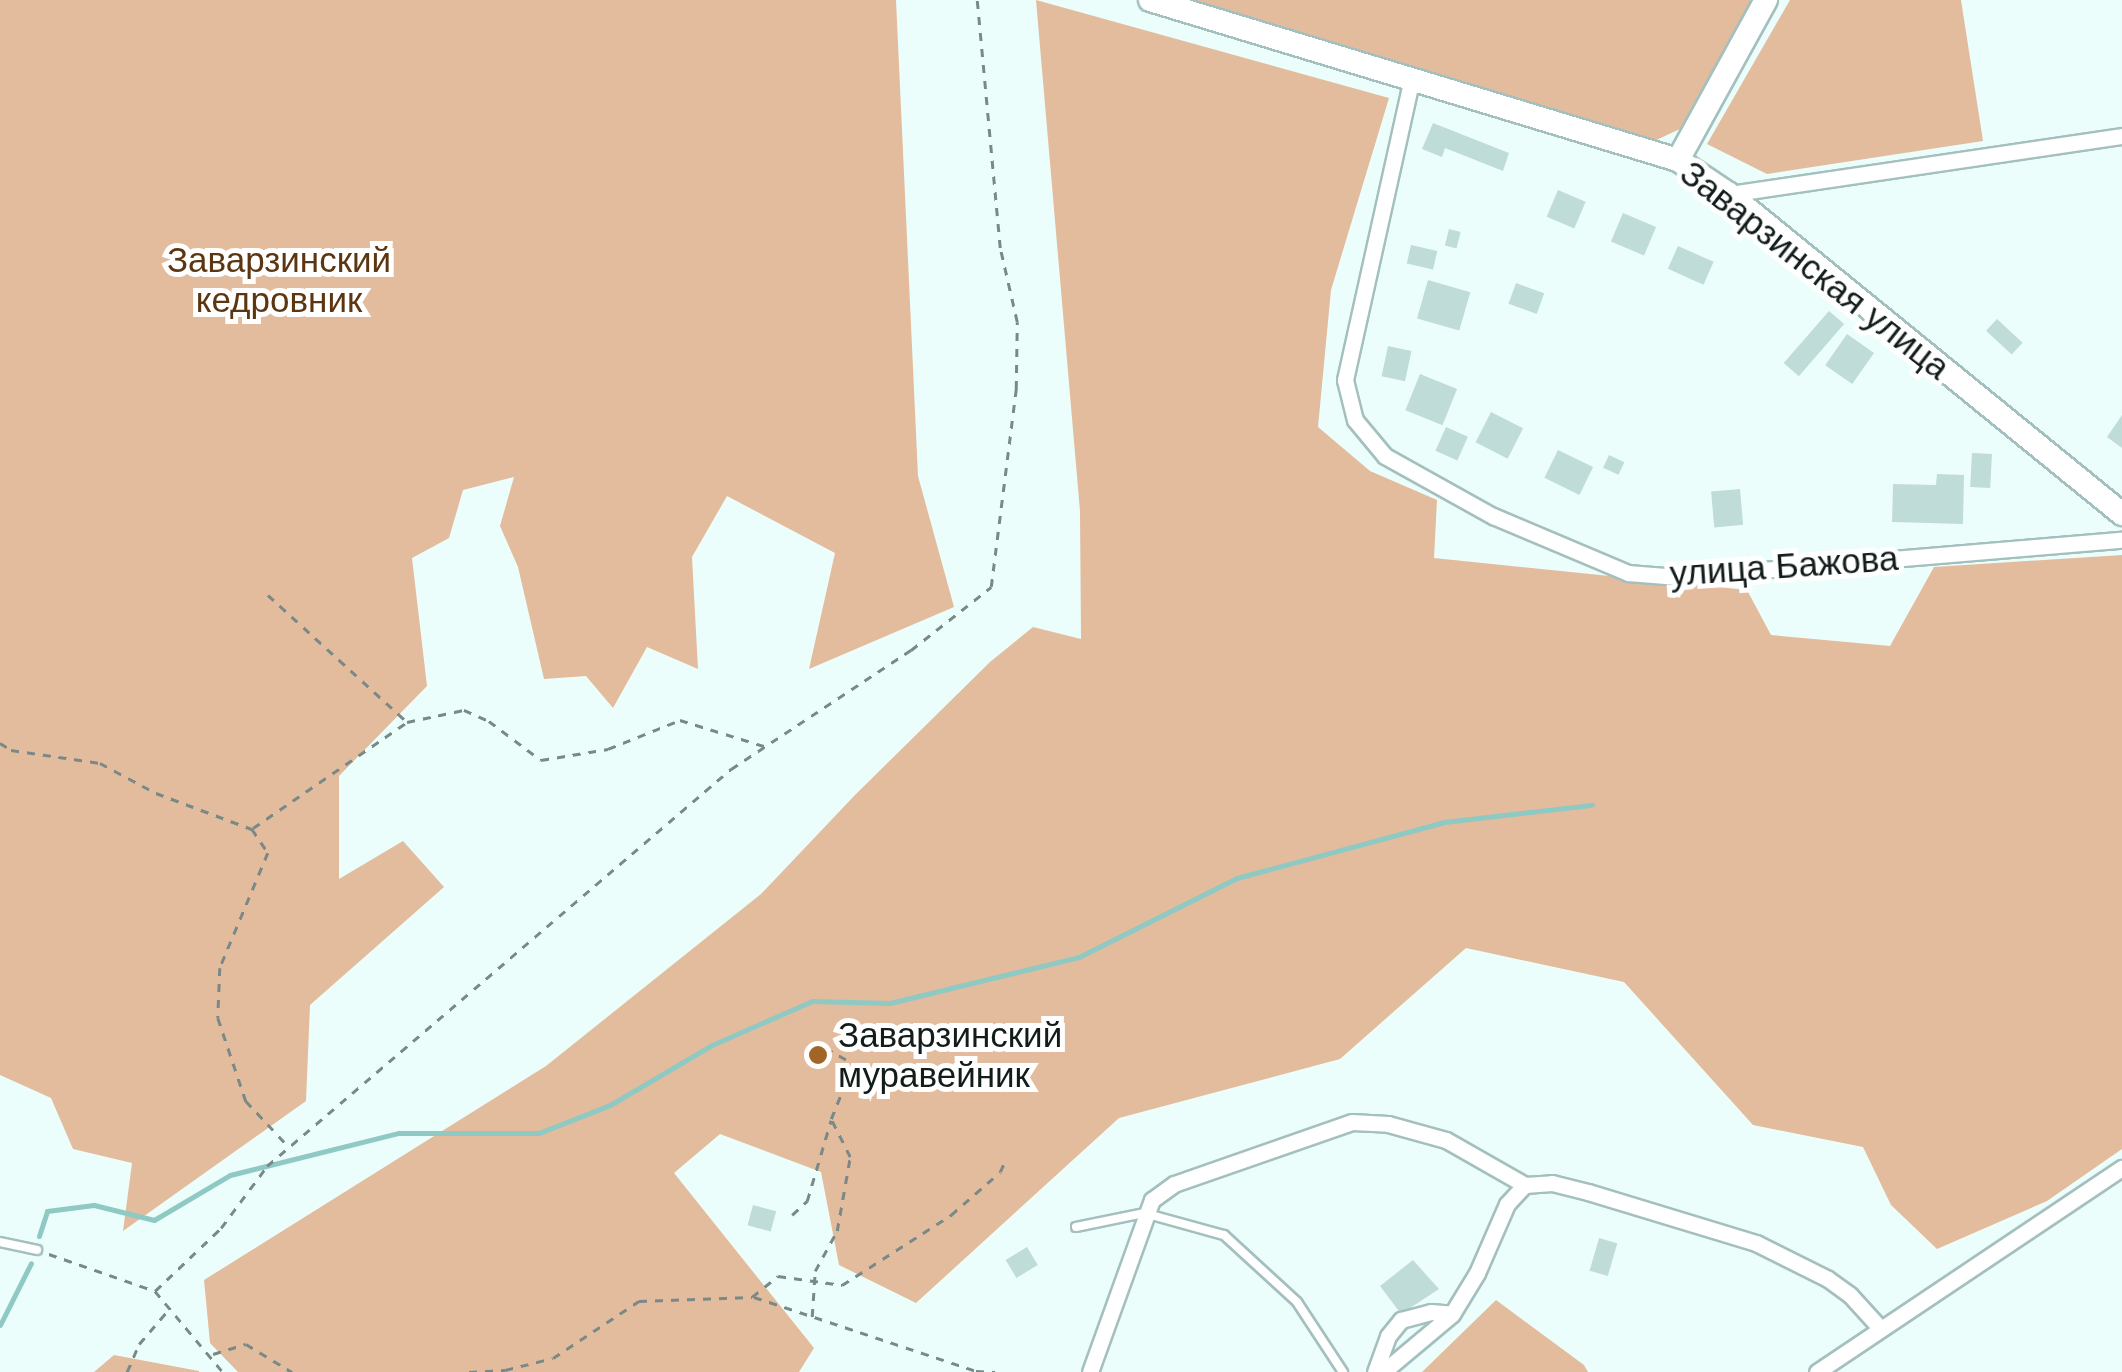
<!DOCTYPE html>
<meta charset="utf-8">
<style>
body{margin:0}
#map{position:relative;width:2122px;height:1372px;overflow:hidden;background:#ecfefc;font-family:Helvetica,sans-serif}
div>[style]{position:absolute}
.forest>*{inset:0;background:#e2bc9c}
.stream>*{height:5px;margin:-2.5px;padding:0 2.5px;transform-origin:2.5px;border-radius:2.5px;background:#8ec9c4}
.building>*{inset:0;background:#bfdcd9;transform-origin:0 0}
.path>*{height:2.5px;margin-top:-1.25px;transform-origin:0;background:repeating-linear-gradient(90deg,#7a8987 0 8px,transparent 0 16px)}
.roads{filter:drop-shadow(2px 0 #a4c0be) drop-shadow(-2px 0 #a4c0be) drop-shadow(0 2px #a4c0be) drop-shadow(0 -2px #a4c0be)}
.lane>*{height:8px;margin:-4px;padding:0 4px;transform-origin:4px;border-radius:4px;background:#fff}
.street>*{height:15px;margin:-7.5px;padding:0 7.5px;transform-origin:7.5px;border-radius:7.5px;background:#fff}
.secondary>*{height:22px;margin:-11px;padding:0 11px;transform-origin:11px;border-radius:11px;background:#fff}
.dots>*{width:28px;height:28px;translate:-50% -50%;box-sizing:border-box;border:5px solid #fff;border-radius:50%}
span{translate:-50% -50%;white-space:nowrap;text-align:center;line-height:1.15;-webkit-text-stroke:10px #fff;paint-order:stroke}
.park-label{font-size:35px;color:#5b3611}
.street-label{font-size:35px;color:#111c1b}
.poi-label{font-size:35px;color:#111c1b}
.left{translate:0 -50%;text-align:left}
</style>
<div id="map">
<div class="forest">
<div style="clip-path:polygon(0 0,896px 0,918px 476px,954px 607px,809px 669px,835px 553px,727px 496px,692px 557px,698px 669px,647px 647px,613px 708px,586px 676px,544px 679px,518px 567px,500px 526px,514px 477px,463px 490px,449px 538px,412px 558px,427px 686px,339px 776px,339px 879px,403px 841px,444px 887px,310px 1005px,306px 1101px,123px 1231px,132px 1163px,73px 1149px,51px 1098px,0 1075px)"></div>
<div style="clip-path:polygon(1036px 0,1389px 98px,1331px 290px,1318px 427px,1370px 471px,1437px 500px,1434px 558px,1747px 590px,1771px 635px,1890px 646px,1934px 567px,2122px 555px,2122px 1149px,2047px 1201px,1937px 1249px,1891px 1205px,1863px 1147px,1753px 1125px,1624px 982px,1466px 948px,1340px 1059px,1119px 1118px,916px 1303px,839px 1265px,821px 1172px,720px 1134px,674px 1173px,814px 1348px,799px 1372px,238px 1372px,210px 1343px,204px 1280px,546px 1066px,761px 894px,855px 795px,990px 662px,1033px 627px,1081px 639px,1080px 511px)"></div>
<div style="clip-path:polygon(1193px 0,1754px 0,1682px 128px,1650px 143px)"></div>
<div style="clip-path:polygon(1790px 0,1961px 0,1983px 141px,1767px 174px,1707px 144px)"></div>
<div style="clip-path:polygon(1496px 1300px,1584px 1365px,1588px 1372px,1422px 1372px)"></div>
<div style="clip-path:polygon(114px 1355px,199px 1371px,199px 1372px,94px 1372px)"></div>
</div>
<div class="stream">
<div style="left:39px;top:1236px;width:26px;rotate:-72deg"></div>
<div style="left:47px;top:1211px;width:47px;rotate:-7.3deg"></div>
<div style="left:94px;top:1205px;width:62px;rotate:14deg"></div>
<div style="left:154px;top:1220px;width:88px;rotate:-30.6deg"></div>
<div style="left:230px;top:1175px;width:174px;rotate:-14deg"></div>
<div style="left:399px;top:1133px;width:140px"></div>
<div style="left:539px;top:1133px;width:76px;rotate:-21.5deg"></div>
<div style="left:610px;top:1105px;width:118px;rotate:-30.5deg"></div>
<div style="left:712px;top:1045px;width:109px;rotate:-23.7deg"></div>
<div style="left:812px;top:1001px;width:78px;rotate:1.5deg"></div>
<div style="left:890px;top:1003px;width:195px;rotate:-13.7deg"></div>
<div style="left:1079px;top:957px;width:177px;rotate:-26.6deg"></div>
<div style="left:1237px;top:878px;width:214px;rotate:-15.1deg"></div>
<div style="left:1444px;top:822px;width:149px;rotate:-6.6deg"></div>
<div style="left:0;top:1325px;width:69px;rotate:-63.4deg"></div>
</div>
<div class="building">
<div style="clip-path:polygon(1433px 123px,1509px 153px,1503px 171px,1445px 148px,1442px 157px,1422px 149px)"></div>
<div style="left:1558px;top:190px;width:30px;height:29px;rotate:23deg"></div>
<div style="left:1623px;top:213px;width:36px;height:31px;rotate:23deg"></div>
<div style="left:1449px;top:229px;width:12px;height:17px;rotate:14deg"></div>
<div style="left:1411px;top:245px;width:27px;height:19px;rotate:13deg"></div>
<div style="left:1678px;top:246px;width:39px;height:25px;rotate:24deg"></div>
<div style="left:1428px;top:280px;width:44px;height:40px;rotate:16deg"></div>
<div style="left:1516px;top:283px;width:30px;height:22px;rotate:20deg"></div>
<div style="left:1829px;top:311px;width:20px;height:69px;rotate:41deg"></div>
<div style="left:1997px;top:319px;width:35px;height:16px;rotate:43deg"></div>
<div style="left:1847px;top:334px;width:33px;height:38px;rotate:35deg"></div>
<div style="left:1388px;top:346px;width:24px;height:31px;rotate:12deg"></div>
<div style="left:1420px;top:374px;width:40px;height:39px;rotate:22deg"></div>
<div style="left:1491px;top:412px;width:36px;height:34px;rotate:27deg"></div>
<div style="clip-path:polygon(2122px 415px,2122px 448px,2107px 437px)"></div>
<div style="left:1446px;top:427px;width:24px;height:26px;rotate:24deg"></div>
<div style="left:1558px;top:450px;width:39px;height:31px;rotate:26deg"></div>
<div style="left:1972px;top:453px;width:20px;height:34px;rotate:3deg"></div>
<div style="left:1609px;top:455px;width:17px;height:14px;rotate:25deg"></div>
<div style="clip-path:polygon(1937px 474px,1964px 475px,1963px 524px,1892px 522px,1893px 484px,1936px 485px)"></div>
<div style="left:1740px;top:489px;width:36px;height:29px;rotate:85deg"></div>
<div style="left:753px;top:1205px;width:24px;height:21px;rotate:15deg"></div>
<div style="left:1599px;top:1238px;width:19px;height:34px;rotate:16deg"></div>
<div style="left:1027px;top:1247px;width:21px;height:25px;rotate:59deg"></div>
<div style="clip-path:polygon(1413px 1260px,1439px 1289px,1401px 1314px,1380px 1286px)"></div>
</div>
<div class="path">
<div style="left:268px;top:595px;width:188px;rotate:42.4deg"></div>
<div style="left:407px;top:722px;width:58px;rotate:-11.9deg"></div>
<div style="left:464px;top:710px;width:27px;rotate:24deg"></div>
<div style="left:489px;top:721px;width:65px;rotate:36.9deg"></div>
<div style="left:541px;top:760px;width:68px;rotate:-9.3deg"></div>
<div style="left:608px;top:749px;width:78px;rotate:-21.9deg"></div>
<div style="left:680px;top:720px;width:88px;rotate:17.2deg"></div>
<div style="left:0;top:743px;width:13px;rotate:32deg"></div>
<div style="left:11px;top:750px;width:90px;rotate:8.3deg"></div>
<div style="left:100px;top:763px;width:64px;rotate:28.2deg"></div>
<div style="left:156px;top:793px;width:103px;rotate:20.6deg"></div>
<div style="left:252px;top:829px;width:29px;rotate:56deg"></div>
<div style="left:268px;top:853px;width:125px;rotate:112.7deg"></div>
<div style="left:220px;top:968px;width:50px;rotate:92.3deg"></div>
<div style="left:218px;top:1018px;width:88px;rotate:71.4deg"></div>
<div style="left:246px;top:1101px;width:63px;rotate:46.9deg"></div>
<div style="left:253px;top:828px;width:187px;rotate:-34.5deg"></div>
<div style="left:792px;top:1215px;width:21px;rotate:-43deg"></div>
<div style="left:807px;top:1201px;width:84px;rotate:-73.5deg"></div>
<div style="left:49px;top:1254px;width:112px;rotate:19.2deg"></div>
<div style="left:155px;top:1291px;width:106px;rotate:50deg"></div>
<div style="left:155px;top:1291px;width:91px;rotate:-43.7deg"></div>
<div style="left:221px;top:1228px;width:77px;rotate:-53.4deg"></div>
<div style="left:267px;top:1166px;width:611px;rotate:-40.55deg"></div>
<div style="left:731px;top:769px;width:216px;rotate:-33.5deg"></div>
<div style="left:911px;top:650px;width:102px;rotate:-38.2deg"></div>
<div style="left:991px;top:587px;width:200px;rotate:-82.8deg"></div>
<div style="left:1016px;top:389px;width:67px;rotate:-89.1deg"></div>
<div style="left:1017px;top:322px;width:76px;rotate:-102.9deg"></div>
<div style="left:1000px;top:248px;width:249px;rotate:-95.3deg"></div>
<div style="left:754px;top:1297px;width:234px;rotate:18.4deg"></div>
<div style="left:976px;top:1371px;width:19px;rotate:3deg"></div>
<div style="left:812px;top:1317px;width:46px;rotate:-86.3deg"></div>
<div style="left:815px;top:1271px;width:46px;rotate:-61.2deg"></div>
<div style="left:837px;top:1231px;width:75px;rotate:-80deg"></div>
<div style="left:850px;top:1157px;width:42px;rotate:-116.6deg"></div>
<div style="left:831px;top:1119px;width:32px;rotate:-68deg"></div>
<div style="left:843px;top:1089px;width:29px;rotate:-84deg"></div>
<div style="left:846px;top:1060px;width:25px;rotate:-151deg"></div>
<div style="left:213px;top:1354px;width:34px;rotate:-17deg"></div>
<div style="left:246px;top:1344px;width:54px;rotate:31.3deg"></div>
<div style="left:127px;top:1372px;width:30px;rotate:-67deg"></div>
<div style="left:139px;top:1344px;width:48px;rotate:-49.3deg"></div>
<div style="left:469px;top:1372px;width:36px;rotate:-3deg"></div>
<div style="left:505px;top:1370px;width:49px;rotate:-14deg"></div>
<div style="left:553px;top:1358px;width:103px;rotate:-33.5deg"></div>
<div style="left:639px;top:1301px;width:113px;rotate:-2deg"></div>
<div style="left:752px;top:1297px;width:33px;rotate:-39deg"></div>
<div style="left:778px;top:1276px;width:65px;rotate:8deg"></div>
<div style="left:842px;top:1285px;width:130px;rotate:-32.7deg"></div>
<div style="left:951px;top:1215px;width:65px;rotate:-41.3deg"></div>
<div style="left:1000px;top:1172px;width:14px;rotate:-65deg"></div>
</div>
<div class="roads">
<div class="lane">
<div style="left:1076px;top:1227px;width:69px;rotate:-11.6deg"></div>
<div style="left:1144px;top:1213px;width:83px;rotate:15.4deg"></div>
<div style="left:1224px;top:1235px;width:99px;rotate:42.5deg"></div>
<div style="left:1297px;top:1302px;width:84px;rotate:56.7deg"></div>
<div style="left:0;top:1242px;width:38px;rotate:12deg"></div>
</div>
<div class="street">
<div style="left:1411px;top:82px;width:305px;rotate:102.5deg"></div>
<div style="left:1345px;top:380px;width:41px;rotate:76deg"></div>
<div style="left:1355px;top:420px;width:47px;rotate:50.2deg"></div>
<div style="left:1385px;top:456px;width:124px;rotate:29.1deg"></div>
<div style="left:1493px;top:516px;width:147px;rotate:22.9deg"></div>
<div style="left:1628px;top:573px;width:50px;rotate:4.6deg"></div>
<div style="left:1678px;top:577px;width:446px;rotate:-4.8deg"></div>
<div style="left:1729px;top:194px;width:397px;rotate:-8.4deg"></div>
<div style="left:1090px;top:1372px;width:183px;rotate:-70.2deg"></div>
<div style="left:1152px;top:1200px;width:27px;rotate:-36deg"></div>
<div style="left:1174px;top:1184px;width:188px;rotate:-19.2deg"></div>
<div style="left:1352px;top:1122px;width:36px;rotate:3deg"></div>
<div style="left:1388px;top:1124px;width:60px;rotate:15.4deg"></div>
<div style="left:1446px;top:1140px;width:91px;rotate:29.7deg"></div>
<div style="left:1525px;top:1185px;width:27px;rotate:-4deg"></div>
<div style="left:1552px;top:1183px;width:37px;rotate:14deg"></div>
<div style="left:1588px;top:1192px;width:176px;rotate:16.9deg"></div>
<div style="left:1756px;top:1243px;width:80px;rotate:26.6deg"></div>
<div style="left:1828px;top:1279px;width:27px;rotate:36deg"></div>
<div style="left:1850px;top:1295px;width:45px;rotate:47.7deg"></div>
<div style="left:1375px;top:1372px;width:38px;rotate:-70deg"></div>
<div style="left:1388px;top:1336px;width:21px;rotate:-51deg"></div>
<div style="left:1401px;top:1320px;width:31px;rotate:-15deg"></div>
<div style="left:1431px;top:1312px;width:21px;rotate:5deg"></div>
<div style="left:1383px;top:1372px;width:90px;rotate:-40deg"></div>
<div style="left:1452px;top:1314px;width:48px;rotate:-58.6deg"></div>
<div style="left:1477px;top:1273px;width:75px;rotate:-66.5deg"></div>
<div style="left:1507px;top:1204px;width:26px;rotate:-47deg"></div>
<div style="left:1817px;top:1372px;width:367px;rotate:-33.8deg"></div>
</div>
<div class="secondary">
<div style="left:1150px;top:0;width:552px;rotate:16.86deg"></div>
<div style="left:1678px;top:160px;width:61px;rotate:33.7deg"></div>
<div style="left:1729px;top:194px;width:507px;rotate:39.15deg"></div>
<div style="left:1678px;top:160px;width:183px;rotate:-61.2deg"></div>
</div>
</div>
<div class="dots">
<div style="left:818px;top:1055px;background:#a16528"></div>
</div>
<div class="park-label">
<span style="left:279px;top:280px">Заварзинский<br>кедровник</span>
</div>
<div class="street-label">
<span style="left:1815px;top:270px;rotate:38deg">Заварзинская улица</span>
<span style="left:1784px;top:566px;rotate:-4deg">улица Бажова</span>
</div>
<div class="poi-label">
<span class="left" style="left:838px;top:1055px">Заварзинский<br>муравейник</span>
</div>
</div>
